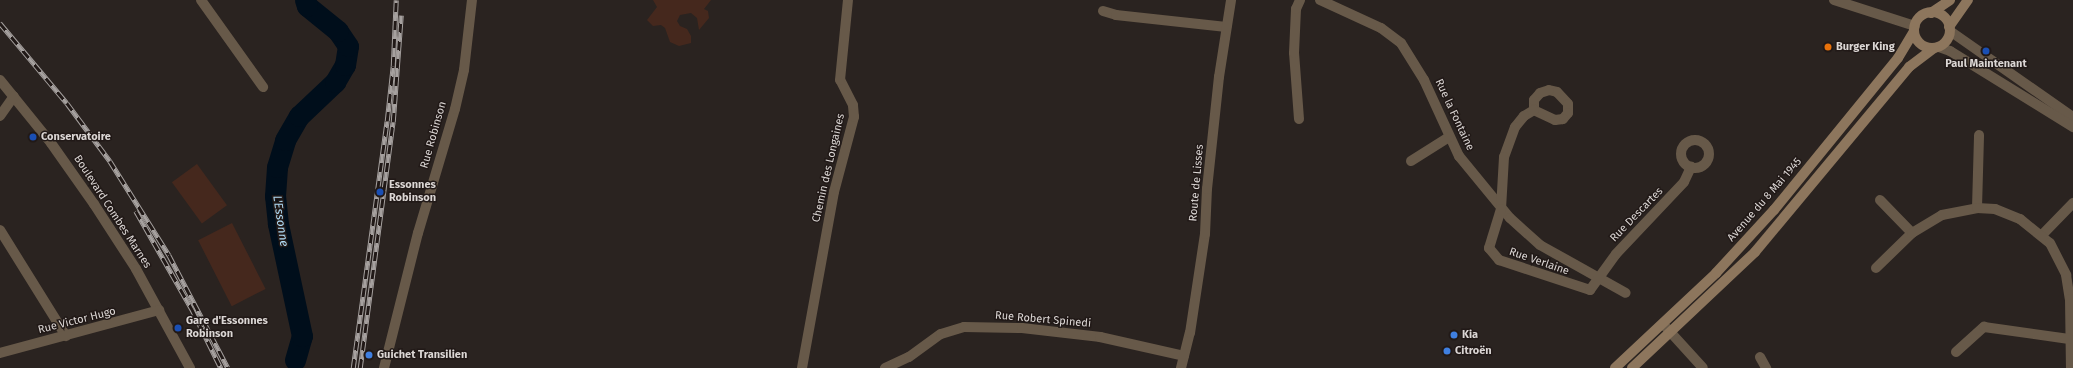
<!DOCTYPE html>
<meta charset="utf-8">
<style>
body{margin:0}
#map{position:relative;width:2073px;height:368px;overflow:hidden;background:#2a2320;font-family:"Fira Sans",sans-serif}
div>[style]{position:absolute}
.green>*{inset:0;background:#45281d;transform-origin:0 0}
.river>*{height:21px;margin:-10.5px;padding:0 10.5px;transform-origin:10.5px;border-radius:10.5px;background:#000e1b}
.minor>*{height:10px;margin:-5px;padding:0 5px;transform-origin:5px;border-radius:5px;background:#675949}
.minor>.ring{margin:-5px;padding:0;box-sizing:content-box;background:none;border:10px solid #675949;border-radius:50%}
.tertiary>*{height:10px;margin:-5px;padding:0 5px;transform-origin:5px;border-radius:5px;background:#675949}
.secondary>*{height:10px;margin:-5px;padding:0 5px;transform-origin:5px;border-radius:5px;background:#8d765d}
.secondary>.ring{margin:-5px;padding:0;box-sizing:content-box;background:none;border:10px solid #8d765d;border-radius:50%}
.rail>*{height:4.5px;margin-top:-2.25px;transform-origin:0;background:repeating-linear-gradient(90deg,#211917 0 9px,#a6a19f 0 18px);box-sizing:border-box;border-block:1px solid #a6a19f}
.dots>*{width:11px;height:11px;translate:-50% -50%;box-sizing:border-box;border:2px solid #211917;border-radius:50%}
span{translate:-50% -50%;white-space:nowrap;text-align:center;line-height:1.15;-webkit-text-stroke:3px #211917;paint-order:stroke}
.poi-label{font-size:11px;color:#dbd6d4;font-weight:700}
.left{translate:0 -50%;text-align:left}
.street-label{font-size:11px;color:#dbd6d4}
.water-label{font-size:12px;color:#afdbf6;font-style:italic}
</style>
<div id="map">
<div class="green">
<div style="clip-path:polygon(653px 0,711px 0,704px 9px,708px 11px,709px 18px,699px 30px,697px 18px,691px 13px,680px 15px,677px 21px,680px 26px,687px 29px,691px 36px,691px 43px,679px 46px,670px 42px,665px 28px,661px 25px,653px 26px,647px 20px,657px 7px)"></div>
<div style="left:197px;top:164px;width:51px;height:31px;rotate:54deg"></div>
<div style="left:232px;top:223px;width:74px;height:38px;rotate:63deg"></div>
</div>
<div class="river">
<div style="left:295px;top:360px;width:25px;rotate:-74deg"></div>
<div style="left:302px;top:336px;width:115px;rotate:-102.1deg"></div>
<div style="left:278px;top:224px;width:28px;rotate:-96deg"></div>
<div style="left:275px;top:196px;width:29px;rotate:-86deg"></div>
<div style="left:277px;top:167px;width:28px;rotate:-73deg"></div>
<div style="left:285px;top:140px;width:28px;rotate:-60deg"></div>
<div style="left:299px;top:116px;width:50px;rotate:-43.4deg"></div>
<div style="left:335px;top:82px;width:20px;rotate:-60deg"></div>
<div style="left:345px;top:65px;width:19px;rotate:-81deg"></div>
<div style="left:348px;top:46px;width:18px;rotate:-124deg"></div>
<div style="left:338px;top:31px;width:40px;rotate:-141deg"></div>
<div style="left:307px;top:6px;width:6px;rotate:-108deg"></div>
</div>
<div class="minor">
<div style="left:201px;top:0;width:107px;rotate:54.5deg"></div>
<div style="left:1320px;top:0;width:67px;rotate:24.7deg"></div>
<div style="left:1381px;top:28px;width:25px;rotate:37deg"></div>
<div style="left:1401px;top:43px;width:44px;rotate:58.1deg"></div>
<div style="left:1424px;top:80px;width:84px;rotate:65.3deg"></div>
<div style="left:1459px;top:156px;width:80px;rotate:50.6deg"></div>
<div style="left:1510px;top:218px;width:40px;rotate:42deg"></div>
<div style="left:1540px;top:245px;width:98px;rotate:29.2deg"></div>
<div style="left:1103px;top:11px;width:14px;rotate:17deg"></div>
<div style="left:1116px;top:15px;width:111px;rotate:6.2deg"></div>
<div style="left:0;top:80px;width:81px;rotate:51deg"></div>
<div style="left:51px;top:143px;width:75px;rotate:54.8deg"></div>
<div style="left:94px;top:204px;width:77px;rotate:57.1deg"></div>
<div style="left:136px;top:269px;width:113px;rotate:61.4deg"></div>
<div style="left:1549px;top:90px;width:8px;rotate:14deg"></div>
<div style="left:1557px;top:92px;width:16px;rotate:47deg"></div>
<div style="left:1568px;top:104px;width:9px;rotate:90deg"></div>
<div style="left:1568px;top:113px;width:8px;rotate:130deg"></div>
<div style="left:1563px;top:119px;width:8px;rotate:173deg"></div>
<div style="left:1555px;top:120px;width:23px;rotate:-155deg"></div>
<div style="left:1534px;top:110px;width:10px;rotate:-90deg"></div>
<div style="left:1534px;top:100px;width:9px;rotate:-49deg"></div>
<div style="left:1540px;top:93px;width:9px;rotate:-18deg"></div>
<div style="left:1534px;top:110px;width:12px;rotate:149deg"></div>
<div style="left:1524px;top:116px;width:14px;rotate:129deg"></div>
<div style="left:1515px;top:127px;width:32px;rotate:110deg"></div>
<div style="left:1504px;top:157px;width:52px;rotate:93.3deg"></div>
<div style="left:1501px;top:209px;width:41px;rotate:107.1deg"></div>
<div style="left:1489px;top:248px;width:16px;rotate:50deg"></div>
<div style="left:1499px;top:260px;width:96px;rotate:18.2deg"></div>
<div style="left:1590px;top:290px;width:44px;rotate:-54.2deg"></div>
<div style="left:1616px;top:254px;width:99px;rotate:-46.6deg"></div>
<div style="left:1684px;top:182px;width:17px;rotate:-65deg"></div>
<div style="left:0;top:116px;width:24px;rotate:-55deg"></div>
<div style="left:1299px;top:119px;width:66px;rotate:-94.3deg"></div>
<div style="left:1294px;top:53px;width:44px;rotate:-87.4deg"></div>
<div style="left:1296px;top:9px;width:10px;rotate:-66deg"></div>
<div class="ring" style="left:1681px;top:140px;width:18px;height:18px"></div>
<div style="left:1411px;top:161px;width:45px;rotate:-32.3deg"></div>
<div style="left:1880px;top:200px;width:46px;rotate:45.9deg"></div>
<div style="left:1977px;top:208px;width:73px;rotate:-88.4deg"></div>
<div style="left:0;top:230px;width:125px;rotate:58.1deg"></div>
<div style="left:2042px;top:235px;width:45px;rotate:-45.9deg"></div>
<div style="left:1876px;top:268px;width:50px;rotate:-44.2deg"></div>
<div style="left:1912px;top:233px;width:35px;rotate:-31deg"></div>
<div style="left:1942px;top:215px;width:36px;rotate:-11deg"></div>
<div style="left:1977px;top:208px;width:18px;rotate:3deg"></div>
<div style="left:1995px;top:209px;width:27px;rotate:22deg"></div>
<div style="left:2020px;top:219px;width:38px;rotate:39deg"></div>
<div style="left:2050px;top:243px;width:36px;rotate:63deg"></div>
<div style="left:2066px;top:275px;width:24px;rotate:81deg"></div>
<div style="left:2070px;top:299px;width:69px;rotate:89.2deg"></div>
<div style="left:1663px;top:324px;width:59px;rotate:47.7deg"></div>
<div style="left:1956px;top:352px;width:38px;rotate:-42deg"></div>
<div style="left:1984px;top:327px;width:86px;rotate:8deg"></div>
<div style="left:0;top:353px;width:165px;rotate:-15.1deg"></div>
<div style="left:1760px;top:357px;width:13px;rotate:61deg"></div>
<div style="left:802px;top:368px;width:179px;rotate:-79.7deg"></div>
<div style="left:834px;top:192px;width:78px;rotate:-75.1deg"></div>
<div style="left:854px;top:117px;width:12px;rotate:-95deg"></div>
<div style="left:853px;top:105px;width:28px;rotate:-117deg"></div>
<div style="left:840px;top:80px;width:80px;rotate:-84.3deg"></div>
<div style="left:885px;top:368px;width:26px;rotate:-25deg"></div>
<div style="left:909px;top:357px;width:39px;rotate:-36deg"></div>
<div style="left:941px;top:334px;width:24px;rotate:-17deg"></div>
<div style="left:964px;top:327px;width:58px;rotate:1deg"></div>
<div style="left:1022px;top:328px;width:79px;rotate:6.6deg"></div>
<div style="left:1100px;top:337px;width:86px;rotate:12.7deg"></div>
</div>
<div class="tertiary">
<div style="left:1834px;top:0;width:85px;rotate:17.8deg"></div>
<div style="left:1950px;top:31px;width:150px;rotate:35deg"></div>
<div style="left:1939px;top:47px;width:12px;rotate:20deg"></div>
<div style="left:1950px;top:51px;width:145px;rotate:31.7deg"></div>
<div style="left:384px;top:368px;width:139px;rotate:-75.9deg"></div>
<div style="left:418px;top:233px;width:129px;rotate:-73.4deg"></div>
<div style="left:455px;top:109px;width:40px;rotate:-77deg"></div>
<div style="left:464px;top:70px;width:70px;rotate:-83.5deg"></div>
<div style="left:1181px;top:368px;width:36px;rotate:-76deg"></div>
<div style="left:1190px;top:333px;width:100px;rotate:-81.4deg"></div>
<div style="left:1205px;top:234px;width:45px;rotate:-87.5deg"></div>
<div style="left:1207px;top:189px;width:113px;rotate:-83.9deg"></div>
<div style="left:1219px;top:77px;width:78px;rotate:-81.1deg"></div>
</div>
<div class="secondary">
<div class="ring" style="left:1914px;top:12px;width:26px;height:26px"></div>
<div style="left:1931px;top:13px;width:23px;rotate:-34deg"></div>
<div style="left:1949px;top:27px;width:33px;rotate:-55deg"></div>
<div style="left:1615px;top:368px;width:139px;rotate:-43.2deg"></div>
<div style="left:1716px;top:273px;width:86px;rotate:-47.4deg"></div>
<div style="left:1774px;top:210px;width:196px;rotate:-50.8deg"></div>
<div style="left:1898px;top:58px;width:31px;rotate:-59deg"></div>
<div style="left:1632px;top:368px;width:169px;rotate:-43.3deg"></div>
<div style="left:1755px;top:252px;width:241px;rotate:-50.2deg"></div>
<div style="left:1909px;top:67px;width:31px;rotate:-37deg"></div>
</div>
<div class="rail">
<div style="left:0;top:23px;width:104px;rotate:50.1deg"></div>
<div style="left:67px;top:103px;width:72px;rotate:53.4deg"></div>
<div style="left:110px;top:161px;width:111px;rotate:57.9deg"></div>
<div style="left:169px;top:255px;width:127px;rotate:62.4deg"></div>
<div style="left:136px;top:211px;width:113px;rotate:60.3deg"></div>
<div style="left:192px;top:309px;width:66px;rotate:63.8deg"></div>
<div style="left:353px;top:368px;width:249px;rotate:-82.2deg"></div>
<div style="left:387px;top:121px;width:55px;rotate:-83.8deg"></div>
<div style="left:393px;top:66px;width:66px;rotate:-87.4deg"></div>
<div style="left:360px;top:368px;width:248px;rotate:-82.4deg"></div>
<div style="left:393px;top:122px;width:107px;rotate:-85.7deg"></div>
</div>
<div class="dots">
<div style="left:1828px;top:47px;background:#e8710a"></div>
<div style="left:1986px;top:51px;background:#1a4fb4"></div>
<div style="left:33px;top:137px;background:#1a4fb4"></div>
<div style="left:380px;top:192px;background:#1a4fb4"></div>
<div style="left:178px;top:328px;background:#1a4fb4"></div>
<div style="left:1454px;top:335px;background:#3f7fe0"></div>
<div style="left:1447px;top:351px;background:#3f7fe0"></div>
<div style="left:369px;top:355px;background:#3f7fe0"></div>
</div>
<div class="poi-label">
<span class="left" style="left:1836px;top:47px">Burger King</span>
<span style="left:1986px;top:64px">Paul Maintenant</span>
<span class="left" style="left:41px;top:137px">Conservatoire</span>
<span class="left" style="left:389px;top:192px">Essonnes<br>Robinson</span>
<span class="left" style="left:186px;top:328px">Gare d'Essonnes<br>Robinson</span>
<span class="left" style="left:1462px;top:335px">Kia</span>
<span class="left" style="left:1455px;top:351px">Citroën</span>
<span class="left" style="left:377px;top:355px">Guichet Transilien</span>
</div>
<div class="street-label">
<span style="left:1454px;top:115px;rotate:65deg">Rue la Fontaine</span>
<span style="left:434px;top:135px;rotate:-74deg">Rue Robinson</span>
<span style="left:829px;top:168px;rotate:-77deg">Chemin des Longaines</span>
<span style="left:1197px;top:183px;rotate:-85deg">Route de Lisses</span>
<span style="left:1765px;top:200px;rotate:-49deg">Avenue du 8 Mai 1945</span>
<span style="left:112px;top:212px;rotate:57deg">Boulevard Combes Marnes</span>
<span style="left:1637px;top:215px;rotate:-46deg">Rue Descartes</span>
<span style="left:1539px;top:262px;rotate:19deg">Rue Verlaine</span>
<span style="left:1043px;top:320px;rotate:5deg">Rue Robert Spinedi</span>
<span style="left:77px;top:321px;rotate:-14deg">Rue Victor Hugo</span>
</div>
<div class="water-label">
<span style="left:280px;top:221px;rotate:82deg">L'Essonne</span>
</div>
</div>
